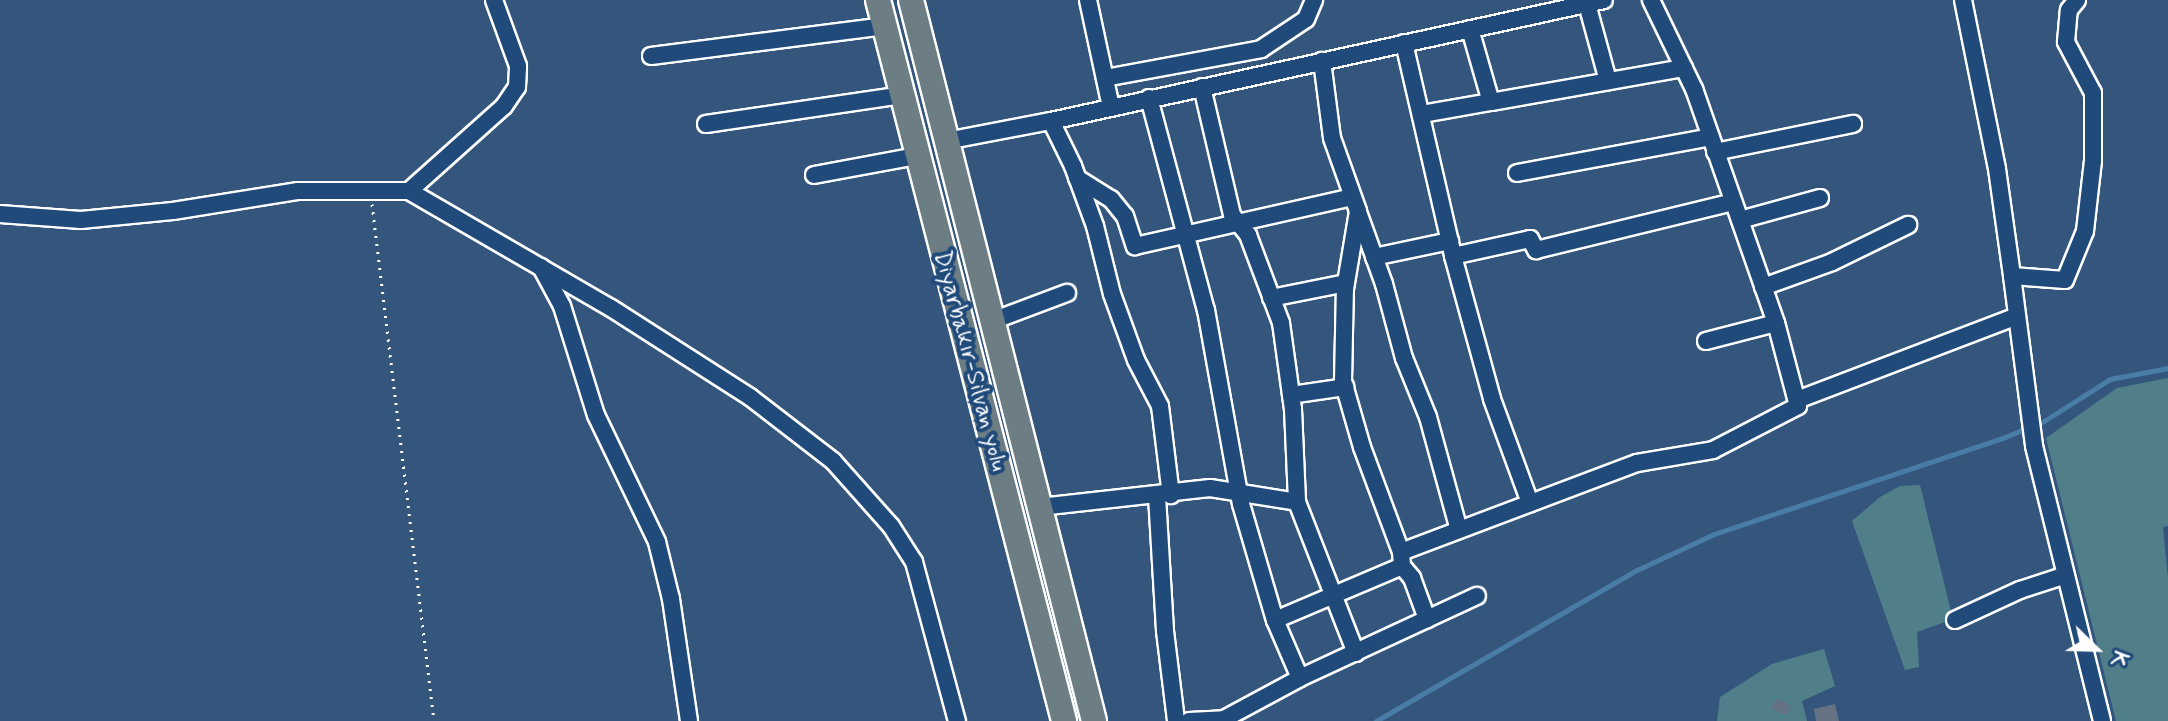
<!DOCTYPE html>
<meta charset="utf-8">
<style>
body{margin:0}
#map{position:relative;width:2168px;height:721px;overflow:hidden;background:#34567d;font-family:Mynerve,sans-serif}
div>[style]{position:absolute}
.green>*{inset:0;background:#507f89}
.stream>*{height:5px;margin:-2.5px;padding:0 2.5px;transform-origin:2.5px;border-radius:2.5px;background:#497da6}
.building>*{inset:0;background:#647283;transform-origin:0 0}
.path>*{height:3px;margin-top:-1.5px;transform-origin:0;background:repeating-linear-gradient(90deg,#fff 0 2px,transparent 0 8px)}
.roads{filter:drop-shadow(2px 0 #fff) drop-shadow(-2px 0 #fff) drop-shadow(0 2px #fff) drop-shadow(0 -2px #fff)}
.minor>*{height:16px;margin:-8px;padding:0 8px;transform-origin:8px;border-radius:8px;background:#1f4a7a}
.highway>*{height:24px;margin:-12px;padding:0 12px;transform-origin:12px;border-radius:12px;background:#6d7d84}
span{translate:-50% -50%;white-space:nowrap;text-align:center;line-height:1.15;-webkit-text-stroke:8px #1f4a7a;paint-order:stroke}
.street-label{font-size:24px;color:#fff}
.north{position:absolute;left:2056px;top:609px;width:80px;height:80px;-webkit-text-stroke:6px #1f4a7a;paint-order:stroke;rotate:113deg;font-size:22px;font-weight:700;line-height:32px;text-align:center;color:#fff}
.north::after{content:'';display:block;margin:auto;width:28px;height:36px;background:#fff;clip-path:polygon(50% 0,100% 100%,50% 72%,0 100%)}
</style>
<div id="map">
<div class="green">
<div style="clip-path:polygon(2168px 378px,2168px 526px,2163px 527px,2168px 578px,2168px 721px,2116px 721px,2046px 438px,2117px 388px)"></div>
<div style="clip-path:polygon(1920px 485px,1952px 615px,1948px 621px,1917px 632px,1919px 667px,1905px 670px,1852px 521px,1880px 497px,1900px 486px)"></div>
<div style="clip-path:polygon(1824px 649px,1835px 686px,1802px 701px,1807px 721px,1717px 721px,1720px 697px,1772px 664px)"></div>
</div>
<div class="stream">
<div style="left:1376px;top:721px;width:302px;rotate:-30.1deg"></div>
<div style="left:1637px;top:570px;width:85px;rotate:-25.1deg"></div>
<div style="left:1714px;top:534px;width:307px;rotate:-18.4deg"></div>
<div style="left:2005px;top:437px;width:42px;rotate:-22.3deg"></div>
<div style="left:2044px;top:421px;width:78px;rotate:-32.5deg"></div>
<div style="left:2110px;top:379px;width:59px;rotate:-10.7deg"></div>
</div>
<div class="building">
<div style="left:1776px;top:699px;width:16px;height:11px;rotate:22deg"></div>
<div style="clip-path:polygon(1835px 704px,1839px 721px,1816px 721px,1814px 709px)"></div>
</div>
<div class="path">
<div style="left:372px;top:204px;width:521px;rotate:83.16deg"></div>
</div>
<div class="roads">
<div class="minor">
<div style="left:1088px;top:0;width:109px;rotate:77.9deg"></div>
<div style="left:1963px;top:0;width:172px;rotate:78.6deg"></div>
<div style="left:1997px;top:169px;width:108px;rotate:82deg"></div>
<div style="left:2012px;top:276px;width:53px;rotate:4.3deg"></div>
<div style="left:2065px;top:280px;width:53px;rotate:-67.8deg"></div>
<div style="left:2085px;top:231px;width:70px;rotate:-83.5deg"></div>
<div style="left:2093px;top:161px;width:68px;rotate:-90deg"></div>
<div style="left:2093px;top:93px;width:58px;rotate:-117.9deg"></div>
<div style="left:2066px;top:42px;width:32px;rotate:-85deg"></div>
<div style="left:2069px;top:10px;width:13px;rotate:-51deg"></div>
<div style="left:1587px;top:4px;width:80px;rotate:74.7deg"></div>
<div style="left:1470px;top:29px;width:76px;rotate:74deg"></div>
<div style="left:1491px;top:102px;width:196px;rotate:-10deg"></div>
<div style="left:1404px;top:43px;width:219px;rotate:77deg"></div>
<div style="left:1453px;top:256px;width:148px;rotate:74.7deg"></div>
<div style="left:1492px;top:399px;width:111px;rotate:69.9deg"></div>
<div style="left:651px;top:56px;width:236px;rotate:-7.3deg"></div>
<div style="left:1105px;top:78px;width:159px;rotate:-10.5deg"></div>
<div style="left:1261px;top:49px;width:54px;rotate:-33.7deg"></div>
<div style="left:1306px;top:19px;width:21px;rotate:-67deg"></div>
<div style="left:1202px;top:87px;width:131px;rotate:76.8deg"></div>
<div style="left:1232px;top:215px;width:26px;rotate:51deg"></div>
<div style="left:1248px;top:235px;width:94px;rotate:69.4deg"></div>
<div style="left:1281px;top:323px;width:87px;rotate:82.1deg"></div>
<div style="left:1293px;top:409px;width:93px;rotate:87.5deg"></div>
<div style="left:1297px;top:502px;width:162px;rotate:68.7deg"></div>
<div style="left:1149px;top:98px;width:220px;rotate:75deg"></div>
<div style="left:1206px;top:310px;width:197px;rotate:79.8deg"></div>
<div style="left:1241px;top:504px;width:121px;rotate:73.7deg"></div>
<div style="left:1275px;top:620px;width:63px;rotate:66.7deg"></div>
<div style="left:1422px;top:114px;width:70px;rotate:-9.9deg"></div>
<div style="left:1051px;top:121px;width:50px;rotate:63.9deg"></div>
<div style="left:1073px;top:166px;width:64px;rotate:69.9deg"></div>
<div style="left:1095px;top:226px;width:70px;rotate:76deg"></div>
<div style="left:1112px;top:294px;width:70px;rotate:70deg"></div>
<div style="left:1136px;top:360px;width:52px;rotate:62.4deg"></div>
<div style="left:1160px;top:406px;width:90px;rotate:83deg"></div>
<div style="left:706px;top:124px;width:198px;rotate:-8.4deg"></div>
<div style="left:946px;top:141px;width:107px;rotate:-10.8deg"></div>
<div style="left:1051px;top:121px;width:566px;rotate:-12.34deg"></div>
<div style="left:1715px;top:152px;width:141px;rotate:-11.5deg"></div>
<div style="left:1517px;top:173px;width:197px;rotate:-10.5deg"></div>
<div style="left:814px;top:175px;width:105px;rotate:-10.5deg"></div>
<div style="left:1077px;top:178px;width:40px;rotate:32deg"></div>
<div style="left:1111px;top:199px;width:22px;rotate:51deg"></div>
<div style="left:1125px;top:216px;width:32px;rotate:72deg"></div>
<div style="left:1135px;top:246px;width:223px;rotate:-12.7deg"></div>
<div style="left:409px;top:191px;width:127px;rotate:-41.8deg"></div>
<div style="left:504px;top:106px;width:23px;rotate:-56deg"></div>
<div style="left:517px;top:87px;width:21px;rotate:-87deg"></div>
<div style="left:518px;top:66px;width:70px;rotate:-110deg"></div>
<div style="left:1358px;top:212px;width:77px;rotate:70.1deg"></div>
<div style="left:1384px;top:284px;width:77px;rotate:74.9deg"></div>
<div style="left:1404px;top:358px;width:64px;rotate:67.9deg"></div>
<div style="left:1428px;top:417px;width:117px;rotate:74.7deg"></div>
<div style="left:0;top:214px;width:81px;rotate:4.2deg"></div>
<div style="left:81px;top:220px;width:92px;rotate:-5.6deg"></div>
<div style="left:173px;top:211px;width:127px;rotate:-9.1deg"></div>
<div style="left:298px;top:191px;width:111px"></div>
<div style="left:409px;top:191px;width:233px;rotate:30.1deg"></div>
<div style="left:611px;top:308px;width:165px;rotate:32.6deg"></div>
<div style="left:750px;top:397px;width:105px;rotate:37.6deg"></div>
<div style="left:833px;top:461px;width:87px;rotate:48.3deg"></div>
<div style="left:891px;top:526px;width:43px;rotate:57.4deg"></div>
<div style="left:914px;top:562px;width:165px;rotate:74.9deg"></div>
<div style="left:1740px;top:220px;width:83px;rotate:-15.4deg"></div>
<div style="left:1453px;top:256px;width:79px;rotate:-12.4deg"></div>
<div style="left:1530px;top:239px;width:13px;rotate:61deg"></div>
<div style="left:1536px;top:250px;width:203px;rotate:-13.7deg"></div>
<div style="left:1374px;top:257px;width:78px;rotate:-11.9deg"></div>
<div style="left:541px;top:267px;width:44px;rotate:61.7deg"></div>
<div style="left:562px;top:306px;width:114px;rotate:72.7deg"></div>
<div style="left:596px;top:415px;width:141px;rotate:64.3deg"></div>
<div style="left:657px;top:542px;width:59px;rotate:76.2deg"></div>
<div style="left:671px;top:599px;width:123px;rotate:81.6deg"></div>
<div style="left:2012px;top:276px;width:171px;rotate:82.6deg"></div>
<div style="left:2034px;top:446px;width:283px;rotate:76.1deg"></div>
<div style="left:1763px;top:287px;width:73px;rotate:-19.9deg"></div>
<div style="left:1832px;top:262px;width:85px;rotate:-26deg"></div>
<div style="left:1271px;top:298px;width:76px;rotate:-11.3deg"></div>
<div style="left:995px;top:320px;width:77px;rotate:-20.6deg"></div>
<div style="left:1706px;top:341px;width:72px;rotate:-14.4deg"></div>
<div style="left:1291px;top:395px;width:55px;rotate:-8.4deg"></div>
<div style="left:1797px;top:400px;width:235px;rotate:-20.9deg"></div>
<div style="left:1157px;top:496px;width:135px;rotate:86.6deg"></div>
<div style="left:1165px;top:631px;width:91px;rotate:83deg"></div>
<div style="left:1040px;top:507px;width:171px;rotate:-6.4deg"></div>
<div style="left:1210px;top:488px;width:88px;rotate:9.1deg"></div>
<div style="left:1401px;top:552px;width:252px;rotate:-20.7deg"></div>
<div style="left:1637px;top:463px;width:77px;rotate:-9.7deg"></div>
<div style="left:1713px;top:450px;width:96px;rotate:-27.4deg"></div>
<div style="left:1798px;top:406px;width:86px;rotate:-104.8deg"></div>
<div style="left:1776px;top:323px;width:248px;rotate:-109.3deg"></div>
<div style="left:1694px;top:89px;width:99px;rotate:-115.8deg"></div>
<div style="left:1402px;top:566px;width:16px;rotate:50deg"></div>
<div style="left:1412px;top:578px;width:44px;rotate:69.9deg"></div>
<div style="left:1275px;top:620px;width:138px;rotate:-23deg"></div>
<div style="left:1402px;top:566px;width:14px;rotate:-94deg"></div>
<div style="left:1401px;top:552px;width:112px;rotate:-110.4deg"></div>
<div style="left:1362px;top:447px;width:69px;rotate:-106.1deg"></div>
<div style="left:1343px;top:381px;width:92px;rotate:-88.8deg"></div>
<div style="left:1345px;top:289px;width:79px;rotate:-80.5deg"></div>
<div style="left:1358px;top:211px;width:77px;rotate:-109.6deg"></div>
<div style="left:1332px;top:138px;width:78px;rotate:-97.4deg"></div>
<div style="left:1955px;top:620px;width:72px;rotate:-24.8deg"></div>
<div style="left:2020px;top:590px;width:48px;rotate:-18.1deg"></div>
<div style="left:1189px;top:721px;width:35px;rotate:-3deg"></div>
<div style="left:1224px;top:719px;width:86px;rotate:-28.3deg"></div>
<div style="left:1300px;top:678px;width:195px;rotate:-24.9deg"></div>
</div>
<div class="highway">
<div style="left:878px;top:0;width:745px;rotate:75.53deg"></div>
<div style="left:911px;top:0;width:744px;rotate:75.76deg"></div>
</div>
</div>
<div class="street-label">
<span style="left:970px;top:361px;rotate:75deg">Diyarbakır-Silvan yolu</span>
</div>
<div class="north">K</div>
</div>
